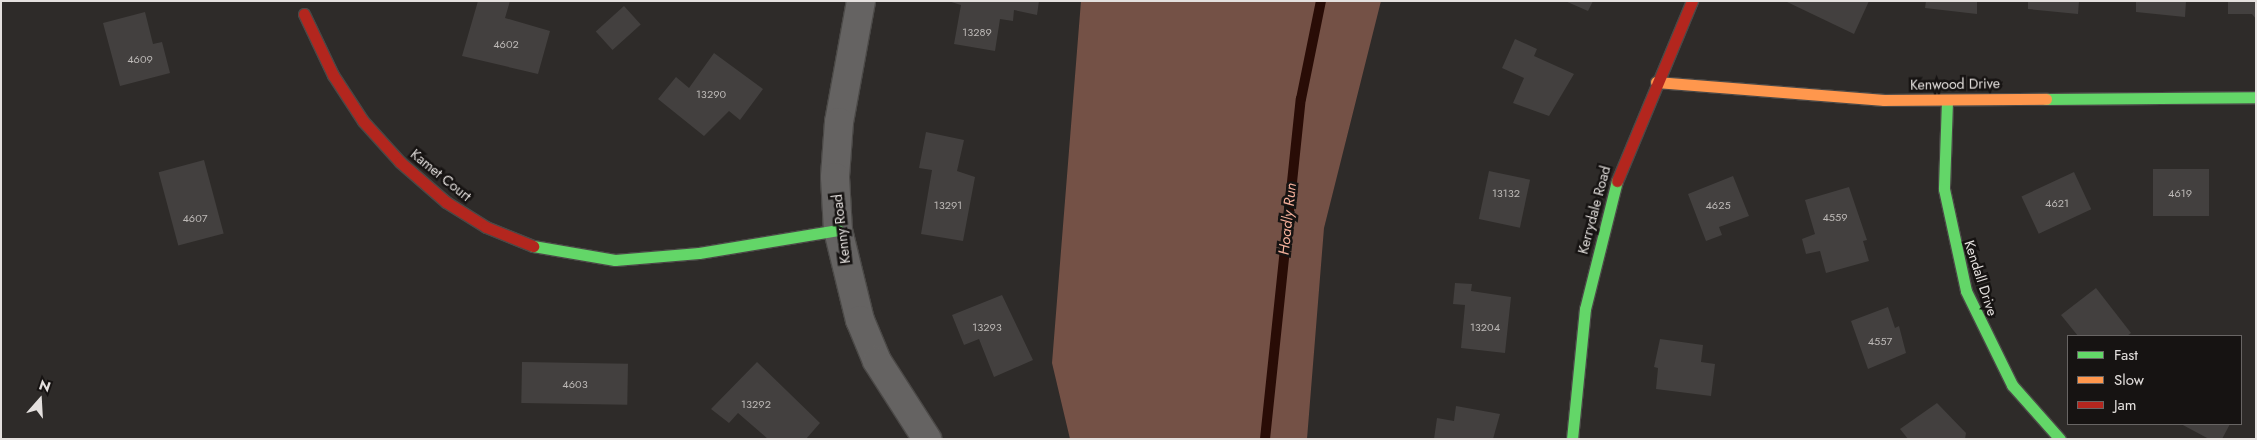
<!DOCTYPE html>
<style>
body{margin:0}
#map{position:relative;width:2257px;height:440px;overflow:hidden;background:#2e2b29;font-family:Jost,sans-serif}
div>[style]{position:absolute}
.forest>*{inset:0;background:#745146}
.stream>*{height:10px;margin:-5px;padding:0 5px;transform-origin:5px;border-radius:5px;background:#290c06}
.building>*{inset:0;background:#43403f;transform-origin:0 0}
.roads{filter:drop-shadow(1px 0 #4b4947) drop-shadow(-1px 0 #4b4947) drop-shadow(0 1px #4b4947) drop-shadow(0 -1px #4b4947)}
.street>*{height:28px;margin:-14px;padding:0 14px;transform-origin:14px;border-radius:14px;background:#656362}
.fast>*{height:11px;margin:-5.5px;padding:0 5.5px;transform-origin:5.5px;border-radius:5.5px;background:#63d668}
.slow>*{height:11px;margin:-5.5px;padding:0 5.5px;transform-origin:5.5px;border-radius:5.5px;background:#ff974d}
.jam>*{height:11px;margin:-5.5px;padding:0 5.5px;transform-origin:5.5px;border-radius:5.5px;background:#b3261e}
span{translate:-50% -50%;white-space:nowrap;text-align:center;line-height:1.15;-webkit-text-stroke:5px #161312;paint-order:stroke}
.number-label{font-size:11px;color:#bcb8b6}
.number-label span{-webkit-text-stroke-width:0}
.street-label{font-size:14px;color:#e4e0de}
.water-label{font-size:15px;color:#f4af9a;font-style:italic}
.frame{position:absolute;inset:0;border:2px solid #e4e0de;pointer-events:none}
.legend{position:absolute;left:2067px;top:335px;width:175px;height:90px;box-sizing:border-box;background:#161312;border:1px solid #686564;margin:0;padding:6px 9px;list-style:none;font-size:15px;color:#e4e0de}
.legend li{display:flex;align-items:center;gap:10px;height:25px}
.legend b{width:25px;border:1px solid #686564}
.north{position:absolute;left:15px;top:375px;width:50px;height:50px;-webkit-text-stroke:4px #161312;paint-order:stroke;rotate:19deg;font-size:14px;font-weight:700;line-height:20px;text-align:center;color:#e4e0de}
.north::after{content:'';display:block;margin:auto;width:18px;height:22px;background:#e4e0de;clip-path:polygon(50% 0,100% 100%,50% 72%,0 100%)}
</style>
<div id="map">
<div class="forest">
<div style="clip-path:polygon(1081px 1px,1381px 1px,1324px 228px,1307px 439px,1070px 439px,1052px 363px)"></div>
</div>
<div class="stream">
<div style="left:1265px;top:439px;width:342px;rotate:-84deg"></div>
<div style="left:1301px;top:99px;width:100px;rotate:-78.5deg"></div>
</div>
<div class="building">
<div style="clip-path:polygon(478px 1px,510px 1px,505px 18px,550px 31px,538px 74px,462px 56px)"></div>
<div style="clip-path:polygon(948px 1px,1039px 1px,1037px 15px,1014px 10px,1013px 21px,1000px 19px,995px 51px,954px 44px,961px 5px)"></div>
<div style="clip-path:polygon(1565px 1px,1593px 1px,1588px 11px)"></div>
<div style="clip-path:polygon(1785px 1px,1869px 1px,1854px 34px)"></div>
<div style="clip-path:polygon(1926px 1px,1977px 1px,1977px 14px,1925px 8px)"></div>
<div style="clip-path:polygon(2028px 1px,2079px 1px,2078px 14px,2028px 9px)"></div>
<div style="clip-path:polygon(2136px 1px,2186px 1px,2185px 17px,2136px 12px)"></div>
<div style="clip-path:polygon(2228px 1px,2256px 1px,2256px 19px,2252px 14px,2228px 14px)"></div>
<div style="left:624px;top:6px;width:25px;height:38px;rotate:48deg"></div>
<div style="clip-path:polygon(145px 12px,153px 44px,162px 42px,170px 73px,120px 86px,103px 23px)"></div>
<div style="clip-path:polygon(1515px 39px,1537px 49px,1534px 56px,1574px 74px,1549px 116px,1513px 103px,1524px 78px,1502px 68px)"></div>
<div style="clip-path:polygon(714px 53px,763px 89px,740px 120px,729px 111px,704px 136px,658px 99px,676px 77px,689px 88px)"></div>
<div style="clip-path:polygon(926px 132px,964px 140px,957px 171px,975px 177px,963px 241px,921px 234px,932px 170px,919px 168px)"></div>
<div style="left:204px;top:160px;width:76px;height:47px;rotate:75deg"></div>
<div style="left:2209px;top:169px;width:47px;height:56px;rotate:90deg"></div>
<div style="left:1489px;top:171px;width:42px;height:49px;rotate:12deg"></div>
<div style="left:2074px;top:172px;width:41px;height:58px;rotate:65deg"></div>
<div style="clip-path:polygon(1733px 176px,1749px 216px,1719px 227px,1722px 235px,1706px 241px,1688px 194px)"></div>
<div style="clip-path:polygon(1849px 187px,1867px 240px,1863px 241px,1869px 261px,1826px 273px,1820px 251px,1806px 254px,1802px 239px,1815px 234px,1805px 200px)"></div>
<div style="clip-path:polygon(1455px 283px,1472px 284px,1471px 291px,1511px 297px,1505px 353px,1461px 348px,1465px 305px,1453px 304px)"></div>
<div style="clip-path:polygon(2096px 288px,2131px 333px,2127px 336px,2078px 336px,2061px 315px)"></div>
<div style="clip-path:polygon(1002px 295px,1033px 360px,994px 377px,979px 339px,964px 345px,952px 315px)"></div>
<div style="clip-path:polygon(1888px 307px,1895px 328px,1899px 326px,1906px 353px,1868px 369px,1851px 321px)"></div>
<div style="clip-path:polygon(1660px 339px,1703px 345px,1701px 362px,1715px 364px,1711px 396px,1656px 389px,1658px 368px,1654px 367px)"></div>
<div style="left:522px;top:362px;width:106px;height:41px;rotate:1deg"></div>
<div style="clip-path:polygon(757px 362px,820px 423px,806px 439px,768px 439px,738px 413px,729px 423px,711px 409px)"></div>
<div style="clip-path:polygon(1937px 403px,1966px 433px,1965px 439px,1908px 439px,1900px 429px)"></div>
<div style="clip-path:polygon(1456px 406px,1500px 414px,1493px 439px,1434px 439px,1437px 418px,1454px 421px)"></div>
<div style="clip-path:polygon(2181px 424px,2230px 424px,2222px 439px,2209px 439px)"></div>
</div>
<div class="roads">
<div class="street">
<div style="left:861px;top:1px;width:123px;rotate:100.3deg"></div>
<div style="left:839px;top:122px;width:55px;rotate:94.2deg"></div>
<div style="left:835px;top:177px;width:53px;rotate:86.8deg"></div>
<div style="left:838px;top:230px;width:93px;rotate:76.3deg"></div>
<div style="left:860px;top:320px;width:44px;rotate:67.5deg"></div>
<div style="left:877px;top:361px;width:93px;rotate:57.3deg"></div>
</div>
<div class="fast">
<div style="left:2046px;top:99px;width:210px;rotate:-0.5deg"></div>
<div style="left:1947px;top:101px;width:88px;rotate:92deg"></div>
<div style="left:1944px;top:189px;width:104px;rotate:77.8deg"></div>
<div style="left:1966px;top:291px;width:105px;rotate:63.9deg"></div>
<div style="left:2012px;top:385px;width:72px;rotate:48.4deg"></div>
<div style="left:533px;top:246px;width:83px;rotate:9.7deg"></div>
<div style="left:615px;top:260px;width:84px;rotate:-4.8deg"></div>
<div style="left:699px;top:253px;width:141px;rotate:-9.4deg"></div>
<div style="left:1572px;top:439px;width:131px;rotate:-84.3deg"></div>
<div style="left:1585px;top:309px;width:132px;rotate:-76deg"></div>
</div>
<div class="slow">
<div style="left:1656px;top:82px;width:229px;rotate:4.5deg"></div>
<div style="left:1884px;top:100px;width:162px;rotate:-0.4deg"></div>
</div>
<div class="jam">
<div style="left:304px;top:14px;width:68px;rotate:64.6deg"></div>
<div style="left:333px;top:75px;width:55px;rotate:56.9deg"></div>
<div style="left:363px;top:121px;width:55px;rotate:47.9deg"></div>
<div style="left:400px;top:162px;width:61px;rotate:41deg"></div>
<div style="left:446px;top:202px;width:47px;rotate:32deg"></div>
<div style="left:486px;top:227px;width:51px;rotate:22deg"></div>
<div style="left:1617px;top:181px;width:195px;rotate:-67.4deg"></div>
</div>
</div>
<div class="number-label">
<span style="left:977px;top:32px">13289</span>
<span style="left:506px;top:44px">4602</span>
<span style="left:140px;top:59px">4609</span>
<span style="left:711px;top:94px">13290</span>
<span style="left:1506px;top:193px">13132</span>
<span style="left:2180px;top:193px">4619</span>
<span style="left:2057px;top:203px">4621</span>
<span style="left:948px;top:205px">13291</span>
<span style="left:1718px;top:205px">4625</span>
<span style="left:1835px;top:217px">4559</span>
<span style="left:195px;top:218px">4607</span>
<span style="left:987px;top:327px">13293</span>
<span style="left:1485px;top:327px">13204</span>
<span style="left:1880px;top:341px">4557</span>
<span style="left:575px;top:384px">4603</span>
<span style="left:756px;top:404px">13292</span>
</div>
<div class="street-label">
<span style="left:1955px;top:84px;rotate:-1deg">Kenwood Drive</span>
<span style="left:441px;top:175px;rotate:39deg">Kamet Court</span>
<span style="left:1594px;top:210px;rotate:-75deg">Kerrydale Road</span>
<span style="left:841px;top:229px;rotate:-97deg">Kenny Road</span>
<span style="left:1981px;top:278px;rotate:72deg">Kendall Drive</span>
</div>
<div class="water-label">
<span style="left:1288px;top:219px;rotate:-84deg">Hoadly Run</span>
</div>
<div class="frame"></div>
<ul class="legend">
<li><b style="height:6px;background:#63d668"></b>Fast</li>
<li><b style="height:6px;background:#ff974d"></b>Slow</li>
<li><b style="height:6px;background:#b3261e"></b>Jam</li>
</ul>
<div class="north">N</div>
</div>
